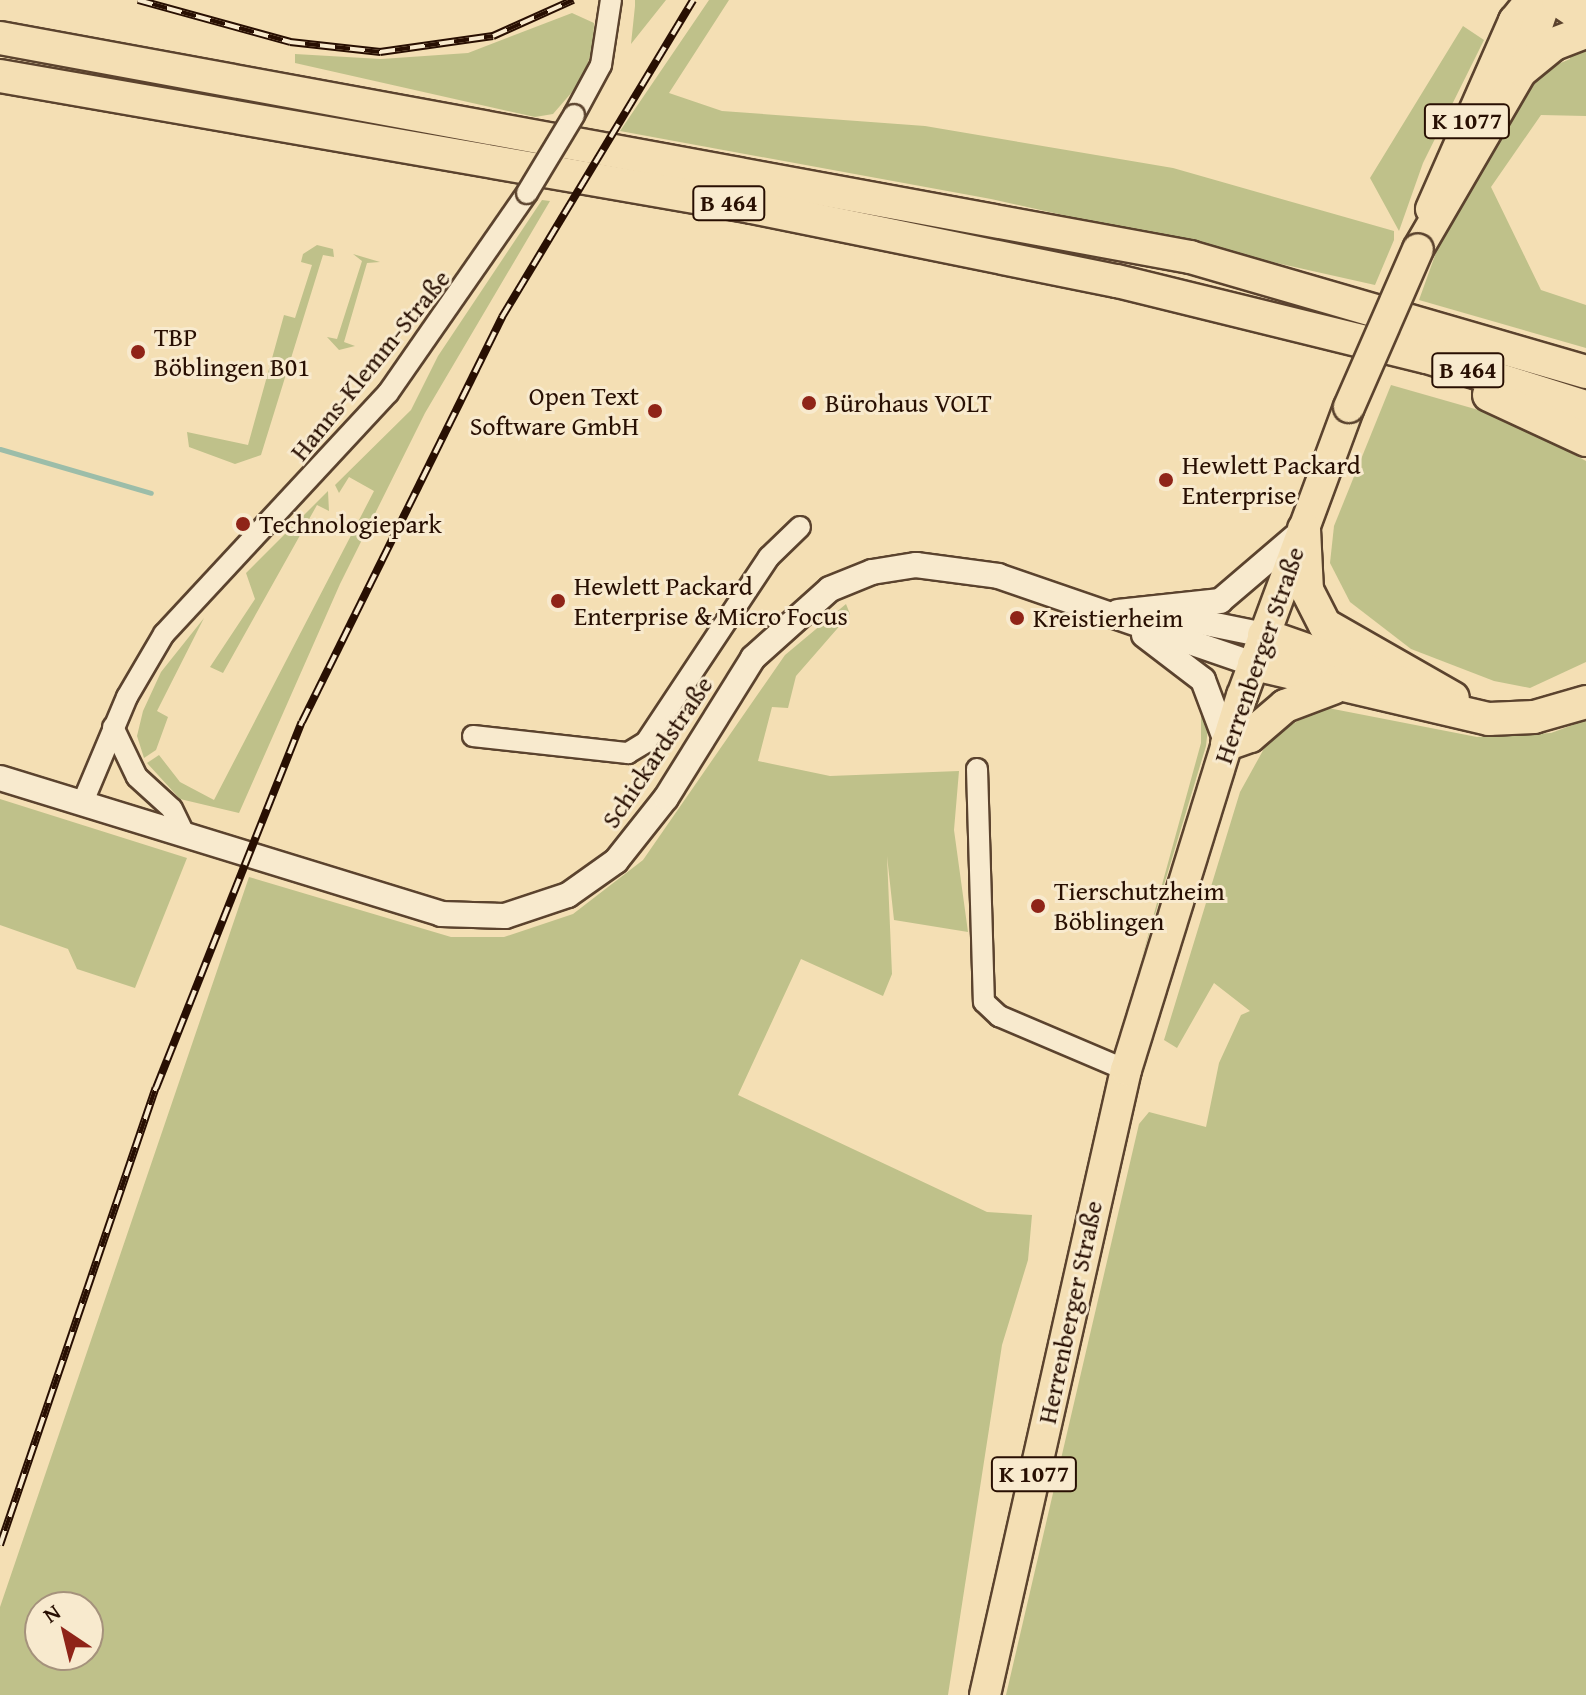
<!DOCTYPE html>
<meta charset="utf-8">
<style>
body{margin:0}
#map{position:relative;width:1586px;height:1695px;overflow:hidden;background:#f4dfb4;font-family:"Gentium Book Plus",serif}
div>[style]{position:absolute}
.green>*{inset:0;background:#bfc18a}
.stream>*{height:5px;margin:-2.5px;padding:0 2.5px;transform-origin:2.5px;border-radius:2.5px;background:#9cbda9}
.roads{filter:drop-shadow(2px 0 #5b432e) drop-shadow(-2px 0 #5b432e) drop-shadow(0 2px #5b432e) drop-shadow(0 -2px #5b432e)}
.minor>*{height:20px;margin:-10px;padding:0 10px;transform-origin:10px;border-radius:10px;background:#f8eace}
.tertiary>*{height:24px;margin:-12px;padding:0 12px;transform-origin:12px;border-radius:12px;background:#f8eace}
.primary>*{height:30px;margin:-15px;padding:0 15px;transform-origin:15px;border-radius:15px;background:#f4dfb4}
.trunk>*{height:32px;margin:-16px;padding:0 16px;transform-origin:16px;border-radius:16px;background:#f4dfb4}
.rail>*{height:8px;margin-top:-4px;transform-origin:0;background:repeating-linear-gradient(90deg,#f8eace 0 15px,#280f02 0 30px);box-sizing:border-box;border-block:2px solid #280f02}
.bridges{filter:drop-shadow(2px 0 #5b432e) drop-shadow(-2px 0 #5b432e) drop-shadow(0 2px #5b432e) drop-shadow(0 -2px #5b432e)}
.minor-bridge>*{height:20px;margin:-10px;padding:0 10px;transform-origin:10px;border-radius:10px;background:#f8eace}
.primary-bridge>*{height:30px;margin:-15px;padding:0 15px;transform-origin:15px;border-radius:15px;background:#f4dfb4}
.dots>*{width:22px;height:22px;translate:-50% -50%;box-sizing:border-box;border:4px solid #f8eace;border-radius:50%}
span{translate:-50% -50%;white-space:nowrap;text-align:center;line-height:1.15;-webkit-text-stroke:6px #f8eace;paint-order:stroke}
.shield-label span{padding:2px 6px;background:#f8eace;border:2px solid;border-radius:6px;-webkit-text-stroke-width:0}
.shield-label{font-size:24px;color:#280f02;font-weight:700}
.poi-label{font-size:26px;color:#280f02}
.left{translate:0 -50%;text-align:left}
.right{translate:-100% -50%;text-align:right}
.street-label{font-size:26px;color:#280f02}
.north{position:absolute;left:24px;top:1591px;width:80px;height:80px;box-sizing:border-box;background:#f8eace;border:2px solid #a5927c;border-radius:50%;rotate:325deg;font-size:22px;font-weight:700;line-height:32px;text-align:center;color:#280f02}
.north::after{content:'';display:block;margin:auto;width:28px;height:36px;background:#8f2418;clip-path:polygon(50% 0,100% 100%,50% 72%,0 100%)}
</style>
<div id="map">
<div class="green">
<div style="clip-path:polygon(635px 0,666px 0,631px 44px,635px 6px)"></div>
<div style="clip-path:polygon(709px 0,729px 0,669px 93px,722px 111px,925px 126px,1173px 168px,1394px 231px,1394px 240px,1375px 285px,991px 199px,620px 131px)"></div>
<div style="clip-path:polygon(572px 13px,594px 23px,593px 50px,579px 84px,553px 114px,535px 117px,295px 63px,295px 54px,381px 59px,468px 53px)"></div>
<div style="clip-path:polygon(1463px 26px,1484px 40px,1423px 163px,1399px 231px,1370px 178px)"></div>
<div style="clip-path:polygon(1586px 40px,1586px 116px,1541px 115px,1491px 187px,1541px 290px,1586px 305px,1586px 348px,1419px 300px,1438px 247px,1537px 73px,1570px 59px,1570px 44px)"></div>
<div style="clip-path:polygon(542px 200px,550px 201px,425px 413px,340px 584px,239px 813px,180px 799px,147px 763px,159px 755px,180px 782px,214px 800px,374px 491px,349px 477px,339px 493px,335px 485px,411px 410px,438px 356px)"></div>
<div style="clip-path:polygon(317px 245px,333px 249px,334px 257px,323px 255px,261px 455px,235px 464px,189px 447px,187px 432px,248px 445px,284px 315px,295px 318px,312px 265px,301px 262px,303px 254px)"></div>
<div style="clip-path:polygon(353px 254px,380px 262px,367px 263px,344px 342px,355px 346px,339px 350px,327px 337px,337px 339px,362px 261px)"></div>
<div style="clip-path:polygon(1391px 385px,1503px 417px,1586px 461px,1586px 662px,1530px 688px,1494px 681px,1411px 649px,1350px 602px,1330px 563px,1334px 526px)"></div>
<div style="clip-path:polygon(328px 491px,329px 511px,317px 505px,223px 673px,210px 667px,255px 599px,246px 573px)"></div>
<div style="clip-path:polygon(evenodd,846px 604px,850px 614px,796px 676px,788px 708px,772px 707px,758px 761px,830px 776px,959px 771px,954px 830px,968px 932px,894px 920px,887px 856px,892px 974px,883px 996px,801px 959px,738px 1095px,987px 1212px,1032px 1215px,1028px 1260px,1002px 1345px,948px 1695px,0 1695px,0 1607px,249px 877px,451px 937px,504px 937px,573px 914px,643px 860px,785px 655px,846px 604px,40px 1607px,88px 1607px,88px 1655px,40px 1655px,40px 1607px)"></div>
<div style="clip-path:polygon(204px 618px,157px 711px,168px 717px,156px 750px,144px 758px,137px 736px,143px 711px,161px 672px)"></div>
<div style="clip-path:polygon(1323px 707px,1477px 737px,1551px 733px,1586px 720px,1586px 1695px,1006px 1695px,1139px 1124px,1149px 1112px,1206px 1127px,1219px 1063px,1241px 1015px,1250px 1011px,1214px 983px,1177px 1048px,1164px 1040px,1240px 792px,1271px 736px)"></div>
<div style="clip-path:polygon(1201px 708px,1209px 718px,1206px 746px,1141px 961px,1201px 743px)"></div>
<div style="clip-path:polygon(0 799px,187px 858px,135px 988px,77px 969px,68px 949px,0 925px)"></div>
</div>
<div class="stream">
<div style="left:0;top:449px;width:157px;rotate:16.2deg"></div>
</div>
<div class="roads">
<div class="minor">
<div style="left:574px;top:115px;width:57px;rotate:-61.6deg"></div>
<div style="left:601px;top:65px;width:66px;rotate:-81.3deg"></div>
<div style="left:113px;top:727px;width:55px;rotate:64.4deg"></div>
<div style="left:137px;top:777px;width:47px;rotate:42.4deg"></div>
<div style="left:172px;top:809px;width:28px;rotate:64deg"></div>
<div style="left:473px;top:736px;width:156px;rotate:6.3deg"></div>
<div style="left:628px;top:753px;width:21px;rotate:-31deg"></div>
<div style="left:646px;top:742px;width:222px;rotate:-56.4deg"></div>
<div style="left:769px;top:557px;width:43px;rotate:-44.1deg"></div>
<div style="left:977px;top:769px;width:233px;rotate:88.3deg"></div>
<div style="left:984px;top:1002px;width:21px;rotate:43deg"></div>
<div style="left:999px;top:1016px;width:138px;rotate:23deg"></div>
<div style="left:82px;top:804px;width:116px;rotate:-67.2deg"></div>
<div style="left:127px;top:697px;width:73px;rotate:-59.6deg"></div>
<div style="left:164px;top:634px;width:329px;rotate:-47.1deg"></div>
<div style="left:388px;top:393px;width:244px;rotate:-55.2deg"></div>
</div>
<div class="tertiary">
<div style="left:1118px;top:612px;width:103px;rotate:-6.2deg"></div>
<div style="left:1220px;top:601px;width:108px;rotate:-40.5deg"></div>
<div style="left:1186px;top:619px;width:80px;rotate:11.6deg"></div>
<div style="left:1144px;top:635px;width:74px;rotate:37.3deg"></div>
<div style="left:1203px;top:680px;width:68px;rotate:69.4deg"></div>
<div style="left:0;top:778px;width:461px;rotate:17.1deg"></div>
<div style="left:441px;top:914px;width:64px;rotate:1.8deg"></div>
<div style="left:505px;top:916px;width:66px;rotate:-18.4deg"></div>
<div style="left:568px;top:895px;width:59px;rotate:-35.3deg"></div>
<div style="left:616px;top:861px;width:80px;rotate:-51.6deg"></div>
<div style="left:666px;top:798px;width:165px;rotate:-58.1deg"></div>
<div style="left:753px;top:658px;width:103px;rotate:-41.9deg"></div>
<div style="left:830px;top:589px;width:45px;rotate:-22deg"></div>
<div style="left:872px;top:572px;width:45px;rotate:-9deg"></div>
<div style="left:916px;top:565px;width:83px;rotate:7.6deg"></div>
<div style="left:998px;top:576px;width:271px;rotate:19deg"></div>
</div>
<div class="primary">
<div style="left:1431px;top:209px;width:206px;rotate:-66.2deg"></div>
<div style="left:1514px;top:21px;width:27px;rotate:-51deg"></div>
<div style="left:1418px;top:249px;width:207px;rotate:-59.8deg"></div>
<div style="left:1522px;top:70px;width:74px;rotate:-71.1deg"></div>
<div style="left:985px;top:1695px;width:641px;rotate:-77.29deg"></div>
<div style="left:1126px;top:1070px;width:392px;rotate:-72.8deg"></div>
<div style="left:1242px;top:696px;width:308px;rotate:-69.7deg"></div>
</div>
<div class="trunk">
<div style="left:1558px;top:0;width:34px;rotate:34deg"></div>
<div style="left:0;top:38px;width:1210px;rotate:10.43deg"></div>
<div style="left:1190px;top:257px;width:412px;rotate:16.2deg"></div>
<div style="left:1522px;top:70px;width:41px;rotate:-39.1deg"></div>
<div style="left:1554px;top:44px;width:34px;rotate:-21deg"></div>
<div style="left:0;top:76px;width:763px;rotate:9.88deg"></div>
<div style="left:752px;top:207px;width:372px;rotate:11.5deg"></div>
<div style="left:1117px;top:281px;width:319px;rotate:13.8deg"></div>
<div style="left:1427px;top:357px;width:167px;rotate:17.5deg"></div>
<div style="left:1489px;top:395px;width:107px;rotate:24.9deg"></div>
<div style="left:1304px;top:529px;width:61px;rotate:87.2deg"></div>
<div style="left:1307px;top:590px;width:39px;rotate:63deg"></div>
<div style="left:1325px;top:625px;width:147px;rotate:29.7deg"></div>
<div style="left:1264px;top:635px;width:148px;rotate:19.3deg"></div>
<div style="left:1254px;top:664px;width:241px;rotate:13.2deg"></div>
<div style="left:1489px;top:719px;width:45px;rotate:-2.5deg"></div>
<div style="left:1534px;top:717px;width:54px;rotate:-16.1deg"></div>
<div style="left:1227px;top:744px;width:24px;rotate:-19deg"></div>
<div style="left:1250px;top:736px;width:46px;rotate:-40.6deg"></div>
<div style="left:1285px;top:706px;width:51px;rotate:-20.6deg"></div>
</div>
</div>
<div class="rail">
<div style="left:138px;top:0;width:158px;rotate:15.4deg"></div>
<div style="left:290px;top:42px;width:91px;rotate:6.3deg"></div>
<div style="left:380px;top:52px;width:114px;rotate:-8.1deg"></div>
<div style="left:493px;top:36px;width:88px;rotate:-24.2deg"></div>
<div style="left:0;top:1545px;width:483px;rotate:-71.2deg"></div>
<div style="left:156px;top:1088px;width:394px;rotate:-68.3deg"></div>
<div style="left:302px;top:722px;width:452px;rotate:-63.7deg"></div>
<div style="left:502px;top:317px;width:370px;rotate:-58.9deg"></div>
</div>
<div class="bridges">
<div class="minor-bridge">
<div style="left:527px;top:193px;width:91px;rotate:-58.9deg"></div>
</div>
<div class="primary-bridge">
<div style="left:1349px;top:407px;width:172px;rotate:-66.4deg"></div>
</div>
</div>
<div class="dots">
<div style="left:138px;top:352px;background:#8f2418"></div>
<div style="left:809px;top:403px;background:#8f2418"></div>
<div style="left:655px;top:411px;background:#8f2418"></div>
<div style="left:1166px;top:480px;background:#8f2418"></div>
<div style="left:243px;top:524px;background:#8f2418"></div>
<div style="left:558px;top:601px;background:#8f2418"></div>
<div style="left:1017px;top:618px;background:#8f2418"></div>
<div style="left:1038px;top:906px;background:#8f2418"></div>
</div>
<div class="shield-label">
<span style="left:1467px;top:121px">K 1077</span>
<span style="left:729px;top:203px">B 464</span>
<span style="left:1468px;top:370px">B 464</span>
<span style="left:1034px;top:1474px">K 1077</span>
</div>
<div class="poi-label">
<span class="left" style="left:154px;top:352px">TBP<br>Böblingen B01</span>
<span class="right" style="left:639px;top:411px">Open Text<br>Software GmbH</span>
<span class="left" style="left:825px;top:403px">Bürohaus VOLT</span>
<span class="left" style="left:1182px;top:480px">Hewlett Packard<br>Enterprise</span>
<span class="left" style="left:259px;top:524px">Technologiepark</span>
<span class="left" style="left:574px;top:601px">Hewlett Packard<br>Enterprise &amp; Micro Focus</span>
<span class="left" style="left:1033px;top:618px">Kreistierheim</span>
<span class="left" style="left:1054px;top:906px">Tierschutzheim<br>Böblingen</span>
</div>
<div class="street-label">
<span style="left:370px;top:365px;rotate:-51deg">Hanns-Klemm-Straße</span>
<span style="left:1259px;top:655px;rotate:-71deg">Herrenberger Straße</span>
<span style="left:657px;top:752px;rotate:-56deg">Schickardstraße</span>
<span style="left:1070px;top:1312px;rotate:-78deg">Herrenberger Straße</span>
</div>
<div class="north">N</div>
</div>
